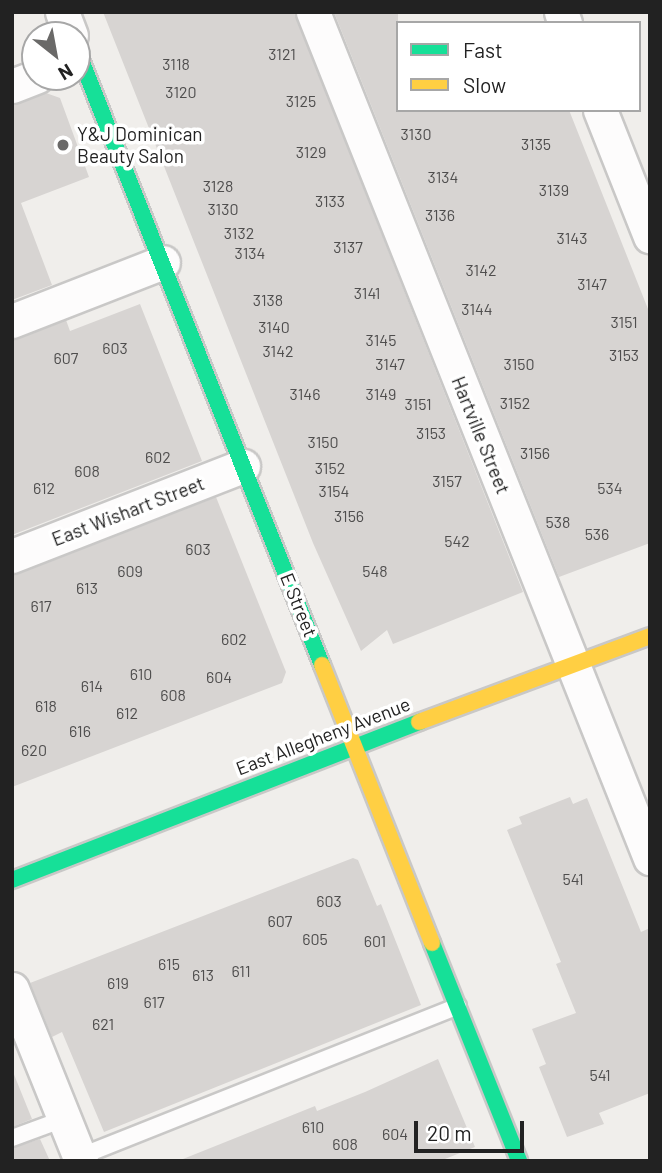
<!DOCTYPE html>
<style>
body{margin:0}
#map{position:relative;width:662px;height:1173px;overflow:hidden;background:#f0eeeb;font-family:Barlow,sans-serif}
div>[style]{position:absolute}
.building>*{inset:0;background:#d7d4d2}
.roads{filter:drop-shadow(2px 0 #c9c8c7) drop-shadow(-2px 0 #c9c8c7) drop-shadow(0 2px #c9c8c7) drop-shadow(0 -2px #c9c8c7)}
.lane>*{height:16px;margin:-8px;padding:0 8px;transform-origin:8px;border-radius:8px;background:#fdfcfc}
.street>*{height:33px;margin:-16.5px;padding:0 16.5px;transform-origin:16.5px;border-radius:16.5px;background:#fdfcfc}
.fast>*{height:16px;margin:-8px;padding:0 8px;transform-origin:8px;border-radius:8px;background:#16e098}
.slow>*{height:16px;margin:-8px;padding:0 8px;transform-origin:8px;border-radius:8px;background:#ffcf43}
.dots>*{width:19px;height:19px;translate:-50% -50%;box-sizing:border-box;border:4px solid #fff;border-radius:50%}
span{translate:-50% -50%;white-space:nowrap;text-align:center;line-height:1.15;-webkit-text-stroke:7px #fff;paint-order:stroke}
.number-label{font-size:16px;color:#4f4e4e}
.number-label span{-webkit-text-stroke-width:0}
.poi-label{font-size:19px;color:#222}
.left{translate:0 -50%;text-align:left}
.street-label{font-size:19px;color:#222}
.frame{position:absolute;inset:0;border:14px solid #222;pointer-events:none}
.legend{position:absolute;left:396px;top:21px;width:245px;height:91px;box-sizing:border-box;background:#fff;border:2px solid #a7a7a7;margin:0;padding:9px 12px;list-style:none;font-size:21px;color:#222}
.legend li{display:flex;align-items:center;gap:14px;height:35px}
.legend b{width:35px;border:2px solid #a7a7a7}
.north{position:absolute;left:21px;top:21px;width:70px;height:70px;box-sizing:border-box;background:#fff;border:2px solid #a7a7a7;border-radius:50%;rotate:149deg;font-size:19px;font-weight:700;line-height:28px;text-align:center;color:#222}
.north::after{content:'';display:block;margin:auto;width:24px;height:32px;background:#6a6968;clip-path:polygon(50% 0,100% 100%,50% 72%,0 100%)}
.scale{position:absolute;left:414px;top:1121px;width:110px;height:32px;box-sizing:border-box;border:4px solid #222;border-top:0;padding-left:9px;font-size:21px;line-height:24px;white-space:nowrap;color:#222;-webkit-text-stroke:5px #fff;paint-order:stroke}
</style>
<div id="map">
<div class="building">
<div style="clip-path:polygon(103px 12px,294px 12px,523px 592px,393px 644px,387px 630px,361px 651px,313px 543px)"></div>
<div style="clip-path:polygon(334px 12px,398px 12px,398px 110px,569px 110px,650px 314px,650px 543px,559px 577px)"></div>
<div style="clip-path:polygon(46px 93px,60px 98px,89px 177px,21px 203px,52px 285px,12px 300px,12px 105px)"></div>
<div style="clip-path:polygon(140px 304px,202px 461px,12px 535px,12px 340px,66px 320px,70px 331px)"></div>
<div style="clip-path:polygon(216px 497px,286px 672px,282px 683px,12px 787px,12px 575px)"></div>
<div style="clip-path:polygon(570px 797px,573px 804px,587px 798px,641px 932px,650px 928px,650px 1093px,599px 1113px,604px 1124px,567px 1137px,539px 1067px,546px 1064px,532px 1029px,576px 1013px,556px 964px,561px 962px,507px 830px,522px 824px,519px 817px)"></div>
<div style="clip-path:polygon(353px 858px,358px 860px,377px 906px,381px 904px,421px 1005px,104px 1132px,62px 1032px,52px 1037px,30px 983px)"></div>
<div style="clip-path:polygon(438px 1059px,475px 1147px,440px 1161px,178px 1161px,315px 1106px,317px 1111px,365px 1092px)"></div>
<div style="clip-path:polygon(13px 1072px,32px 1119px,12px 1127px,12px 1073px)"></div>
<div style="clip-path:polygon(40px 1139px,50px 1161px,12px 1161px,12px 1148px)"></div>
</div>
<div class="roads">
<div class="lane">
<div style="left:12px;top:1138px;width:55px;rotate:-20.1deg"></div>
<div style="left:79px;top:1157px;width:408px;rotate:-21.7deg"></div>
</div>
<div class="street">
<div style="left:62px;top:12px;width:25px;rotate:69deg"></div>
<div style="left:313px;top:12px;width:911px;rotate:68.28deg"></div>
<div style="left:561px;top:12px;width:12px;rotate:70deg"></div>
<div style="left:12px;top:86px;width:26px;rotate:-21deg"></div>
<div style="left:600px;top:110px;width:136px;rotate:68.4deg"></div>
<div style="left:12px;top:321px;width:162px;rotate:-21.3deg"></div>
<div style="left:12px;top:556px;width:248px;rotate:-21.3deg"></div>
<div style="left:12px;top:989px;width:185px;rotate:68.1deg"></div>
</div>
<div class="fast">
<div style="left:77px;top:50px;width:662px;rotate:68.28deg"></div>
<div style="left:12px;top:880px;width:437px;rotate:-21.2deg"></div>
<div style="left:432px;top:943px;width:235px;rotate:68.2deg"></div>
</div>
<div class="slow">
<div style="left:322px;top:665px;width:299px;rotate:68.4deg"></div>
<div style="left:419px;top:722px;width:246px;rotate:-20.4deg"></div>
</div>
</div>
<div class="dots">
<div style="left:63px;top:145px;background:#6a6968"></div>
</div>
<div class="number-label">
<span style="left:282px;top:54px">3121</span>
<span style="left:176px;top:64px">3118</span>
<span style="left:181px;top:92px">3120</span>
<span style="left:301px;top:101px">3125</span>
<span style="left:416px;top:134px">3130</span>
<span style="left:536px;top:144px">3135</span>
<span style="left:311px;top:152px">3129</span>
<span style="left:443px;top:177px">3134</span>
<span style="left:218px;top:186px">3128</span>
<span style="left:554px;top:190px">3139</span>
<span style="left:330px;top:201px">3133</span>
<span style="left:223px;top:209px">3130</span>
<span style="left:440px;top:215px">3136</span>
<span style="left:239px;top:233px">3132</span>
<span style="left:572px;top:238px">3143</span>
<span style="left:348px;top:247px">3137</span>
<span style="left:250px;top:253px">3134</span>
<span style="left:481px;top:270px">3142</span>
<span style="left:592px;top:284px">3147</span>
<span style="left:367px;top:293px">3141</span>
<span style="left:268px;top:300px">3138</span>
<span style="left:477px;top:309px">3144</span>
<span style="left:624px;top:322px">3151</span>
<span style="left:274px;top:327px">3140</span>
<span style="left:381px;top:340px">3145</span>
<span style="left:115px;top:348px">603</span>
<span style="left:278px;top:351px">3142</span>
<span style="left:624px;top:355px">3153</span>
<span style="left:66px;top:358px">607</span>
<span style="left:390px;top:364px">3147</span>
<span style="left:519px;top:364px">3150</span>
<span style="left:305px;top:394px">3146</span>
<span style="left:381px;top:394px">3149</span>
<span style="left:515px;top:403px">3152</span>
<span style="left:418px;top:404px">3151</span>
<span style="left:431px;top:433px">3153</span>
<span style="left:323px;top:442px">3150</span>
<span style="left:535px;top:453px">3156</span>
<span style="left:158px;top:457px">602</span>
<span style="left:330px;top:468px">3152</span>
<span style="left:87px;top:471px">608</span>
<span style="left:447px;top:481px">3157</span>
<span style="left:44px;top:488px">612</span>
<span style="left:610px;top:488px">534</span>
<span style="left:334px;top:491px">3154</span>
<span style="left:349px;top:516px">3156</span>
<span style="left:558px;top:522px">538</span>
<span style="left:597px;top:534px">536</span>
<span style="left:457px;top:541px">542</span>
<span style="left:198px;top:549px">603</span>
<span style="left:130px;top:571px">609</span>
<span style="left:375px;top:571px">548</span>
<span style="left:87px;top:588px">613</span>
<span style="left:41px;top:606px">617</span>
<span style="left:234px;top:639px">602</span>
<span style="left:141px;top:674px">610</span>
<span style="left:219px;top:677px">604</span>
<span style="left:92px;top:686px">614</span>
<span style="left:173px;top:695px">608</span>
<span style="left:46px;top:706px">618</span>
<span style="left:127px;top:713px">612</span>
<span style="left:80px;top:731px">616</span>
<span style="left:34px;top:750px">620</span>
<span style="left:573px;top:879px">541</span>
<span style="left:329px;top:901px">603</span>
<span style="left:280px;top:921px">607</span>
<span style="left:315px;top:939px">605</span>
<span style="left:375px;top:941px">601</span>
<span style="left:169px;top:964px">615</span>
<span style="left:241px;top:971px">611</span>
<span style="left:203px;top:975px">613</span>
<span style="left:118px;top:983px">619</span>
<span style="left:154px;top:1002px">617</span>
<span style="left:103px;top:1024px">621</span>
<span style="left:600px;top:1075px">541</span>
<span style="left:313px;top:1127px">610</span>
<span style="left:395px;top:1134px">604</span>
<span style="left:345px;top:1144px">608</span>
</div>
<div class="poi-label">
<span class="left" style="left:77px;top:145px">Y&amp;J Dominican<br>Beauty Salon</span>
</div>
<div class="street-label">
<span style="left:481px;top:435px;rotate:68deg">Hartville Street</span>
<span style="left:128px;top:511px;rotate:-21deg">East Wishart Street</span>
<span style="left:299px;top:605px;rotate:68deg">E Street</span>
<span style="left:323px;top:736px;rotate:-21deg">East Allegheny Avenue</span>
</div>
<div class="frame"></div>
<ul class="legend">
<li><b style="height:9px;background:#16e098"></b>Fast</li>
<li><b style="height:9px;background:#ffcf43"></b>Slow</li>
</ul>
<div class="north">N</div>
<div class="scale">20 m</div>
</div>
